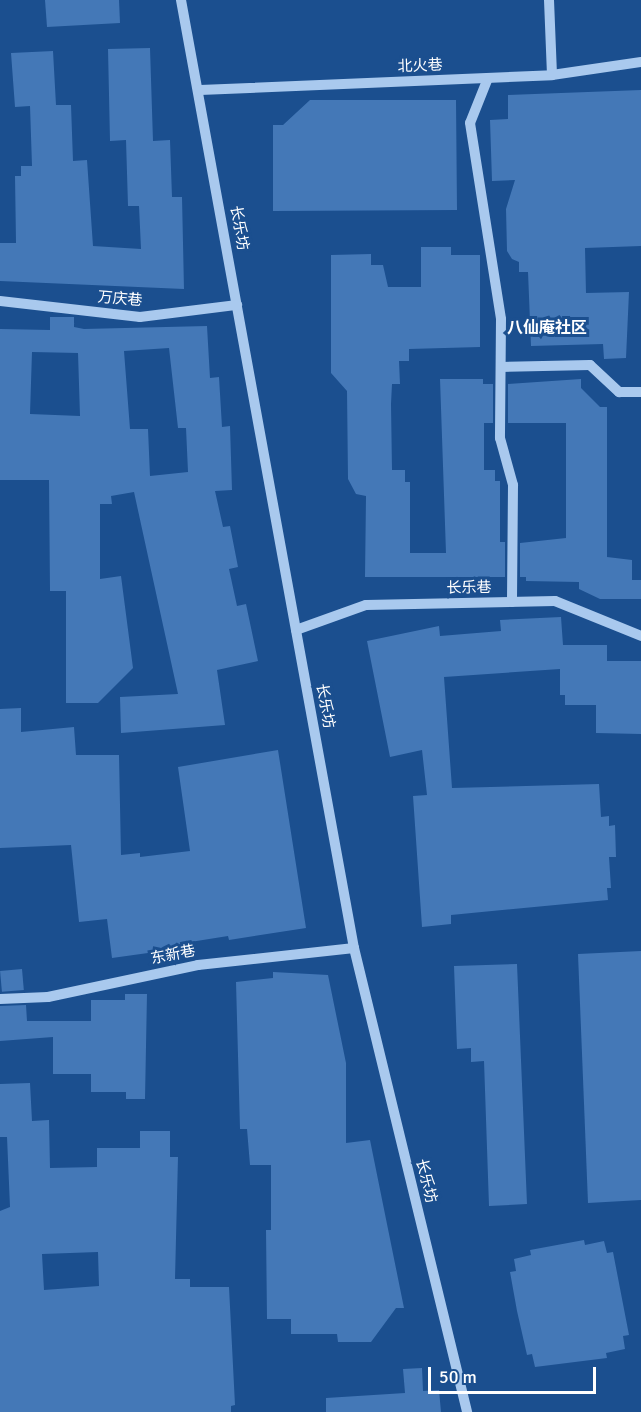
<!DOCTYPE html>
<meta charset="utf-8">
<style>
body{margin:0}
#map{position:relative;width:641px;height:1412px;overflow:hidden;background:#1b4f8f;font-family:Signika,"Noto Sans SC",sans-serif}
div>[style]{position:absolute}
.building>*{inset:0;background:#4478b7;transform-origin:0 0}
.minor>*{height:10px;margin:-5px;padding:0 5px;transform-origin:5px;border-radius:5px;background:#a9c9ee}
span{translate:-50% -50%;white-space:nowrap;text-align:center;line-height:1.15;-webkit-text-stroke:6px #1b4f8f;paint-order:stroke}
.street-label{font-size:15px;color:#fff}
.neighbourhood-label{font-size:16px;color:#fff;font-weight:700}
.scale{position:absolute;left:428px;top:1367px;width:168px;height:27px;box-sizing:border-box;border:3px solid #fff;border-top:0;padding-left:8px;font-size:18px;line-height:21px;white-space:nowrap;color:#fff;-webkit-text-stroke:4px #1b4f8f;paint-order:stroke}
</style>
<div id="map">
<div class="building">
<div style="clip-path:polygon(45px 0,119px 0,120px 23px,47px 27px)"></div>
<div style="clip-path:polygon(150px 48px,153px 141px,170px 140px,172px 197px,182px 197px,184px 289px,0 281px,0 243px,16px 243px,15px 176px,21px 176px,21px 166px,32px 166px,30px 106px,15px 107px,11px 53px,53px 51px,56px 105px,71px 105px,73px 161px,87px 160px,93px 246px,141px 249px,139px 206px,128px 206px,126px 140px,110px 141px,108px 49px)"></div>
<div style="clip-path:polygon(641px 90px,641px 246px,585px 248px,586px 293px,629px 292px,626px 358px,604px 359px,603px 344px,531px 346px,528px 272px,519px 272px,519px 262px,512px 259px,507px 251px,506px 209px,515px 180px,492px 181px,490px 120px,508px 119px,508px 95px)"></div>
<div style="clip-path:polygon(310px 100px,456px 100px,457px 210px,273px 211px,273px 125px,283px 125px)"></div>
<div style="clip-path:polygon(421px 247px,451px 247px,451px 255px,480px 255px,480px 347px,409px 349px,409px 361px,399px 361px,400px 384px,392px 384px,391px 404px,392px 470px,405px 470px,405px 482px,410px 482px,410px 553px,446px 553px,440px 379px,483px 379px,483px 384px,493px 384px,493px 423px,484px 423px,484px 470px,495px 470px,495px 481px,500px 481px,500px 542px,505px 542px,505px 577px,365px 577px,366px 496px,356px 494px,348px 479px,347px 391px,331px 373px,331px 255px,371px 254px,371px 265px,383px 265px,388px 287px,421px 287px)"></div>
<div style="clip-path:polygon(evenodd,50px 317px,74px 317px,74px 327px,84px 329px,207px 326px,210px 378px,219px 377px,222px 427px,230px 426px,232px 490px,215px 491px,223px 527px,230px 526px,238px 567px,229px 569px,237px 606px,246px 604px,258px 661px,217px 670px,225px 725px,121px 733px,120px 697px,178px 694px,134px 492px,111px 496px,112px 504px,100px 504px,100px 579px,121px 576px,133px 668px,98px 703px,66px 703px,66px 591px,50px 591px,49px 480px,0 480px,0 329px,50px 330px,50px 317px,169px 348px,178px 428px,186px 428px,188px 472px,150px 476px,148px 429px,130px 429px,124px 351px,169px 348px,50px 317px,32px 352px,78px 353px,80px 416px,30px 414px,32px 352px)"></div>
<div style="clip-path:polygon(581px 379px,581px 388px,600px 407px,607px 407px,607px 557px,632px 560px,632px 580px,641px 580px,641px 599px,600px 599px,579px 589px,579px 582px,526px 581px,526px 577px,520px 577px,520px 543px,566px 538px,566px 423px,508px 423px,508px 384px)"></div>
<div style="clip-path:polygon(561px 617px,563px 645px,607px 645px,607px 661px,641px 661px,641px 734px,596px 733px,596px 705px,565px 705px,565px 695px,560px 695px,560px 669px,444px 677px,452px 788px,599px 784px,601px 817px,609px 816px,609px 826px,615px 825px,616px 857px,609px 857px,611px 888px,607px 888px,608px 900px,451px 915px,451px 924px,422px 927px,413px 796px,427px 795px,422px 750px,390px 757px,367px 641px,439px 626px,440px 636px,501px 631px,500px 620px)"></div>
<div style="clip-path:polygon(21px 708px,21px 732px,74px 727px,76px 755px,119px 755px,121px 855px,140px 853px,140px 857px,190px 851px,178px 767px,278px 750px,306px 928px,229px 940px,228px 936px,184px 943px,184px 948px,112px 958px,107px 919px,79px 922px,71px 845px,0 848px,0 709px)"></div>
<div style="clip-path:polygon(641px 951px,641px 1200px,588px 1203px,578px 954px)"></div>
<div style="clip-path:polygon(517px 964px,527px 1204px,489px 1206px,484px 1061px,471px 1062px,471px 1048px,457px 1049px,454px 966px)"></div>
<div style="left:22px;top:969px;width:21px;height:22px;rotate:85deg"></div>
<div style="clip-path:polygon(273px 972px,328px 975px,346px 1063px,346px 1143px,370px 1140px,404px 1308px,396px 1308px,371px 1342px,338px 1342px,337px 1334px,291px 1334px,291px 1319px,267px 1319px,266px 1230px,271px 1230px,271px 1165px,250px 1165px,247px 1129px,240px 1129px,236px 982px,273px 978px)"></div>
<div style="clip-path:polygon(125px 994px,147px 994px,145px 1099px,126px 1099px,126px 1092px,91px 1092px,91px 1074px,53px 1074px,53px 1037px,0 1041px,0 1006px,26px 1005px,27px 1021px,91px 1021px,91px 1000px,125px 1000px)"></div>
<div style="clip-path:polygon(evenodd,30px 1083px,32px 1121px,49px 1120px,50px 1168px,97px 1167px,97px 1148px,140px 1148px,140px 1131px,170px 1131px,170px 1157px,178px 1157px,175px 1279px,190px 1279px,190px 1287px,229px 1287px,235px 1405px,231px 1406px,231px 1412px,0 1412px,0 1211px,10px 1207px,7px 1137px,0 1137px,0 1084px,30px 1083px,98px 1252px,99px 1286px,44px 1290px,42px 1254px,98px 1252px)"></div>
<div style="clip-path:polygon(584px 1240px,585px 1245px,604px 1241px,607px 1253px,613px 1252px,629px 1335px,623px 1336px,625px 1349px,606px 1353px,607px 1358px,535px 1367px,532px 1354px,527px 1355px,517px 1311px,510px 1272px,516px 1271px,514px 1259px,531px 1255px,530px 1250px)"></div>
<div style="clip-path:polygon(422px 1368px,423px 1391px,439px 1390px,441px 1412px,326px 1412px,326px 1398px,405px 1393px,403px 1369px)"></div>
</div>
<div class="minor">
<div style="left:181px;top:0;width:964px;rotate:79.66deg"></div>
<div style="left:354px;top:948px;width:478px;rotate:76.3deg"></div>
<div style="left:549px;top:0;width:75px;rotate:87.7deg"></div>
<div style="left:488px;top:78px;width:48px;rotate:111.8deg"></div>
<div style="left:470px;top:123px;width:198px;rotate:81deg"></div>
<div style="left:501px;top:319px;width:119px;rotate:90.5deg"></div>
<div style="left:500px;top:438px;width:49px;rotate:74.5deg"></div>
<div style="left:513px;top:485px;width:117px;rotate:90.5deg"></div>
<div style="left:200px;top:90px;width:352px;rotate:-2.4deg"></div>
<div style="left:552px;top:75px;width:90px;rotate:-8.3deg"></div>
<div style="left:0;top:301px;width:141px;rotate:6.5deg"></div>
<div style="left:140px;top:317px;width:98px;rotate:-7.1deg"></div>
<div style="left:501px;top:367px;width:89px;rotate:-1.3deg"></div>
<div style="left:590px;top:365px;width:40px;rotate:43deg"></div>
<div style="left:619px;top:392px;width:22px"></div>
<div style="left:296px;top:630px;width:74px;rotate:-19.7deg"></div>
<div style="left:366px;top:605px;width:189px;rotate:-1.2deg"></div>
<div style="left:555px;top:601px;width:93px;rotate:22.1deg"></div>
<div style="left:0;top:999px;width:48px;rotate:-2.4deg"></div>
<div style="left:48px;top:997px;width:153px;rotate:-12deg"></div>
<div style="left:198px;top:965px;width:157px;rotate:-6.2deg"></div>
</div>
<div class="street-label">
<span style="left:420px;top:66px;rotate:-2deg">北火巷</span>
<span style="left:239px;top:228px;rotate:80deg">长乐坊</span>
<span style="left:120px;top:299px;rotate:5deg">万庆巷</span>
<span style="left:469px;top:588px;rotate:-1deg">长乐巷</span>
<span style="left:325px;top:706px;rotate:80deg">长乐坊</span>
<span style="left:173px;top:955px;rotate:-11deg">东新巷</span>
<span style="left:426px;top:1181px;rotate:76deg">长乐坊</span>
</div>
<div class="neighbourhood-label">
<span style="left:547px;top:328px">八仙庵社区</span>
</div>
<div class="scale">50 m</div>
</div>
